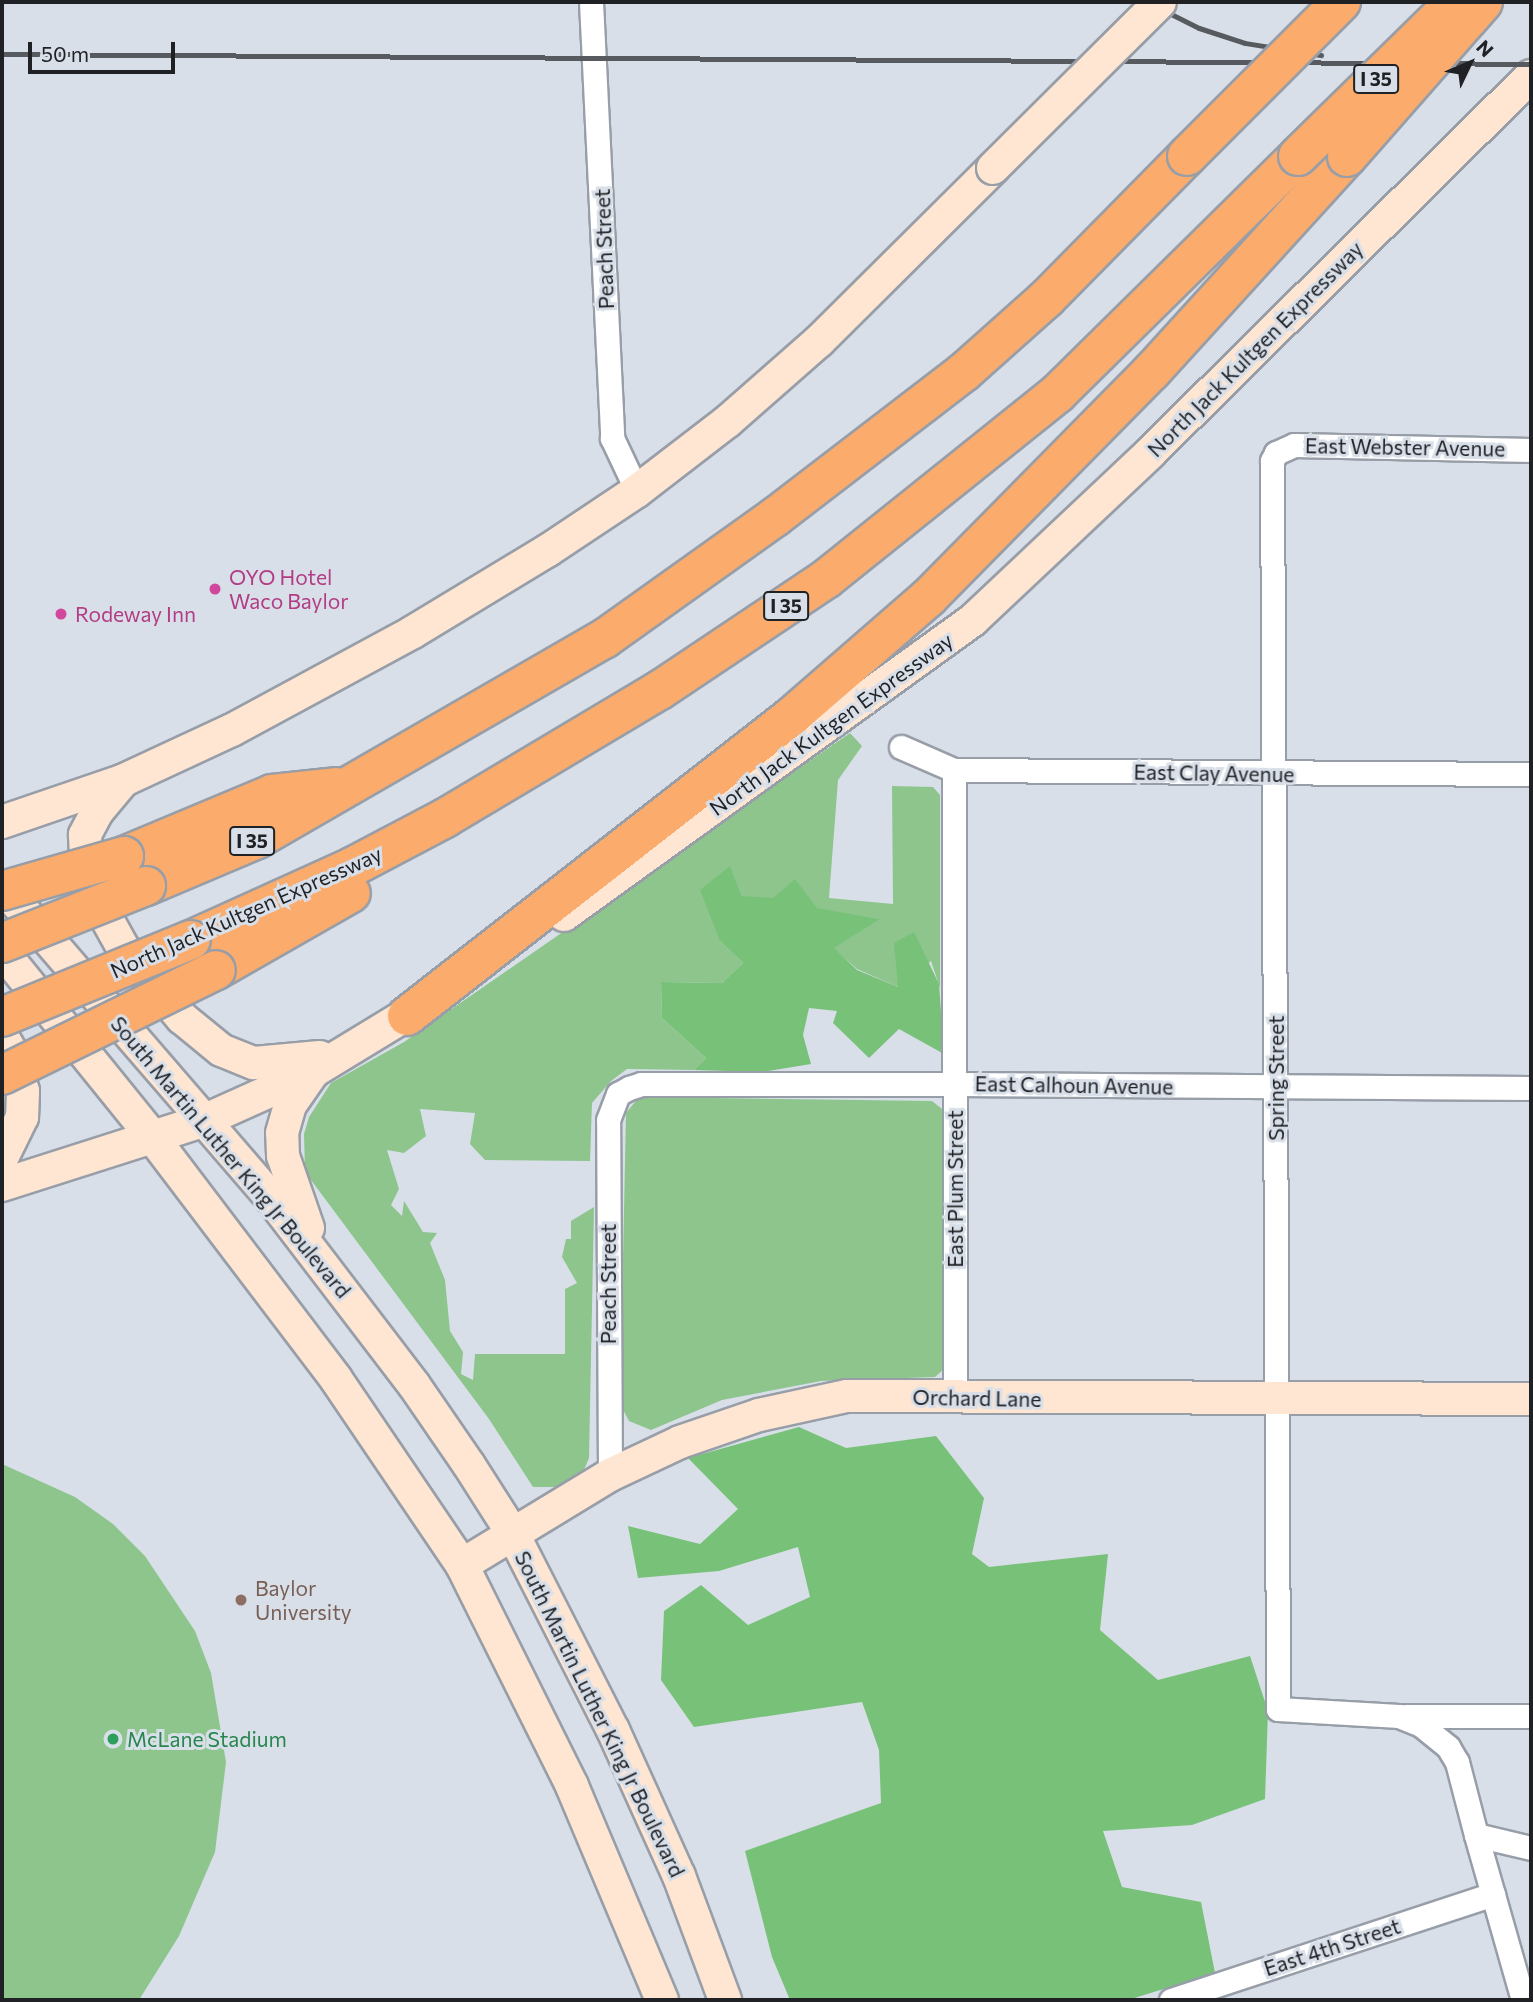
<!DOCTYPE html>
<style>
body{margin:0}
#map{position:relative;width:1533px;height:2002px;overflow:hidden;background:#d8dfe8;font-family:Commissioner,sans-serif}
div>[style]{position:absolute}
.green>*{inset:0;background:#8dc58d}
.forest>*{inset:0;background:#78c179}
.roads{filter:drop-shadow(2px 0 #989ea8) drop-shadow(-2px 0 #989ea8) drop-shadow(0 2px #989ea8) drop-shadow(0 -2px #989ea8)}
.street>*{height:23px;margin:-11.5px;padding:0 11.5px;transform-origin:11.5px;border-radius:11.5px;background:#fff}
.secondary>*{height:32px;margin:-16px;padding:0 16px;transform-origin:16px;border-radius:16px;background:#fee6d3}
.highway>*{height:38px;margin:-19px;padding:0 19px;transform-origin:19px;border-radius:19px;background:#fbab6b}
.rail>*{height:5px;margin:-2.5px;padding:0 2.5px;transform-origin:2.5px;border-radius:2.5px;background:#575b60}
.bridges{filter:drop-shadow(2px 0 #989ea8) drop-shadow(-2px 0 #989ea8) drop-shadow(0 2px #989ea8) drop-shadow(0 -2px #989ea8)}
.secondary-bridge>*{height:32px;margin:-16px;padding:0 16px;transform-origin:16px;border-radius:16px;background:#fee6d3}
.highway-bridge>*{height:38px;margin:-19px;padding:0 19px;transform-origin:19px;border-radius:19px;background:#fbab6b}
.dots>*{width:19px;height:19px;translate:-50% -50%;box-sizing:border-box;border:4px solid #d8dfe8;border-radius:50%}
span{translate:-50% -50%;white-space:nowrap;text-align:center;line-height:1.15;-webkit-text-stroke:6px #d8dfe8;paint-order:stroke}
.shield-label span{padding:2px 5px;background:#d8dfe8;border:2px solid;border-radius:5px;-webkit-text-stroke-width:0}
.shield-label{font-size:19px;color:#1f2125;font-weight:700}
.street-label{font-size:21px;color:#1f2125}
.hotel-label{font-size:21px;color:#b23c85}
.left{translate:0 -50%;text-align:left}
.education-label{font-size:21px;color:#785e54}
.leisure-label{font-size:21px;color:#27864d}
.frame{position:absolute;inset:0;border:4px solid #1f2125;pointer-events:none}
.north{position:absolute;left:1435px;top:28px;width:70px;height:70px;-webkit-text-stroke:5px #d8dfe8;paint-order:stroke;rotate:46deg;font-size:19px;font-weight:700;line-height:28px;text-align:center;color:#1f2125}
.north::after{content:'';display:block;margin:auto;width:24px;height:32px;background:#1f2125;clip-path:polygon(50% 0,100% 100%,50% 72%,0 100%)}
.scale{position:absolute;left:28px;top:42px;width:147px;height:32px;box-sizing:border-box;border:4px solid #1f2125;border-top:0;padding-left:9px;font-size:21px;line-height:24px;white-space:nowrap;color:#1f2125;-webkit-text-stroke:5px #d8dfe8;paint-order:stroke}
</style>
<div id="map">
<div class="green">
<div style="clip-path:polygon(850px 733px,862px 746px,838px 780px,829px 898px,893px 904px,892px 786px,933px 787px,940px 795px,940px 988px,931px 961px,898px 987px,857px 969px,833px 948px,879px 919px,742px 896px,730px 867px,720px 941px,743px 963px,722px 983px,661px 982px,662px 1018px,706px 1058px,694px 1070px,627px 1069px,611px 1081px,592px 1103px,590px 1161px,485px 1160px,470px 1144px,475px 1113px,420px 1109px,426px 1136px,404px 1153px,387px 1150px,399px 1189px,391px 1205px,402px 1216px,404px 1201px,423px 1232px,437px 1233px,430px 1243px,445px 1280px,450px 1331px,463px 1352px,461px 1374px,473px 1380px,475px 1354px,565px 1354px,565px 1289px,577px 1283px,562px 1257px,566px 1239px,571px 1239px,571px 1221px,594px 1207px,589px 1458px,584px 1470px,563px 1487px,533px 1487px,489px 1419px,305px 1172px,304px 1134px,309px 1117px,331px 1083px,404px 1042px)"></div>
<div style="clip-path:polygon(639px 1097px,932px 1101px,942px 1109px,944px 1369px,935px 1377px,821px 1381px,722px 1400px,651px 1430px,629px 1421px,620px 1404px,626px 1113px)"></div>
<div style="clip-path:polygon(2px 1464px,75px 1497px,113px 1524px,145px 1556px,195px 1631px,211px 1673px,226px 1762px,215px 1852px,179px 1936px,139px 2000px,2px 2000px)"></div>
</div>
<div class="forest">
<div style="clip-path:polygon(730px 866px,742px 896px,773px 898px,795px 879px,817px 908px,880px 919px,834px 948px,857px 970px,898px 987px,894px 943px,914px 932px,939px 984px,944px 1054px,899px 1029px,869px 1058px,833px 1023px,837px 1011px,809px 1008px,803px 1035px,811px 1064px,762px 1072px,694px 1070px,706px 1058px,662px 1018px,661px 982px,722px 983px,743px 963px,720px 941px,700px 890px)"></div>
<div style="clip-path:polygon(799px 1427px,846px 1448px,936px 1436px,984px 1498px,972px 1554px,989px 1567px,1108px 1554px,1100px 1630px,1158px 1680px,1250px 1656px,1268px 1711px,1265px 1799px,1192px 1825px,1103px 1831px,1122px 1887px,1201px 1902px,1215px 1973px,1128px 2000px,790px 2000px,772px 1957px,745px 1851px,881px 1803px,879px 1750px,862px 1702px,694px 1727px,661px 1680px,664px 1611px,701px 1585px,748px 1625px,810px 1597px,798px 1547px,719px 1571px,638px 1578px,628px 1526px,700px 1544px,738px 1509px,688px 1458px)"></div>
</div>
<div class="roads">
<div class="street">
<div style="left:591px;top:2px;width:437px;rotate:87.2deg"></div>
<div style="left:612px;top:438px;width:59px;rotate:64.7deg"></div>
<div style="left:1531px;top:450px;width:237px;rotate:-178.8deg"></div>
<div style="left:1294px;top:445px;width:20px;rotate:156deg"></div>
<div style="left:1276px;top:453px;width:9px;rotate:117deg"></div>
<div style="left:1272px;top:461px;width:1248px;rotate:89.72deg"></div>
<div style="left:1278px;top:1709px;width:121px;rotate:3.3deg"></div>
<div style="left:1399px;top:1716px;width:24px;rotate:22deg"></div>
<div style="left:1421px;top:1725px;width:35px;rotate:39deg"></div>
<div style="left:1448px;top:1747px;width:17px;rotate:59deg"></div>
<div style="left:1457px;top:1762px;width:75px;rotate:75.4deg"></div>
<div style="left:1476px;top:1835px;width:57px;rotate:13.3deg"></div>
<div style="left:901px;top:747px;width:58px;rotate:23.5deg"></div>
<div style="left:954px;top:770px;width:577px;rotate:0.4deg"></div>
<div style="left:954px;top:770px;width:629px;rotate:89.91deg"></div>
<div style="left:610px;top:1475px;width:355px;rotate:-90.3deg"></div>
<div style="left:608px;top:1120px;width:28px;rotate:-69deg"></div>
<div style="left:618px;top:1094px;width:13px;rotate:-29deg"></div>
<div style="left:629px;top:1088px;width:13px;rotate:-18deg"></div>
<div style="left:641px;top:1084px;width:314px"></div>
<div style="left:955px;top:1084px;width:576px;rotate:0.4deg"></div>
<div style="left:1406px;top:1716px;width:125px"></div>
<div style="left:1476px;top:1835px;width:172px;rotate:74.1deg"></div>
<div style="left:1171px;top:2000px;width:339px;rotate:-18.2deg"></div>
</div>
<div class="secondary">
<div style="left:122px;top:782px;width:39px;rotate:130deg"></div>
<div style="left:97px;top:812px;width:26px;rotate:118deg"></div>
<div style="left:85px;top:835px;width:48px;rotate:87.6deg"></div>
<div style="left:87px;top:883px;width:74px;rotate:61deg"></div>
<div style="left:123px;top:948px;width:92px;rotate:49.9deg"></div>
<div style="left:182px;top:1018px;width:50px;rotate:39.4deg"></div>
<div style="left:221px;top:1050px;width:35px;rotate:22deg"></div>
<div style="left:254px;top:1063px;width:66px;rotate:-5.2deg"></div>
<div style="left:2px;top:822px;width:127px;rotate:-18.9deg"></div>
<div style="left:122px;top:781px;width:121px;rotate:-24.9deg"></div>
<div style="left:232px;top:730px;width:206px;rotate:-28.4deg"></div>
<div style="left:413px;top:632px;width:157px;rotate:-31.2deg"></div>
<div style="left:547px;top:551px;width:108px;rotate:-33.7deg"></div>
<div style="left:637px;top:491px;width:115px;rotate:-37.6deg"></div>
<div style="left:728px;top:421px;width:121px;rotate:-41.3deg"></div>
<div style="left:819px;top:341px;width:245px;rotate:-44.8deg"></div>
<div style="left:2px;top:886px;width:407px;rotate:49.2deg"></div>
<div style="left:268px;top:1194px;width:240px;rotate:52.6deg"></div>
<div style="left:414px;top:1385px;width:97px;rotate:55.5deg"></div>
<div style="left:469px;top:1465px;width:82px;rotate:57.5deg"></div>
<div style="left:513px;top:1534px;width:220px;rotate:63deg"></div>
<div style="left:613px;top:1730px;width:160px;rotate:65.7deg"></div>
<div style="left:679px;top:1876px;width:132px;rotate:69.6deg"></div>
<div style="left:564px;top:915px;width:504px;rotate:-35.8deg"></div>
<div style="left:973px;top:620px;width:243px;rotate:-43.3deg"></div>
<div style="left:1150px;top:453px;width:536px;rotate:-44.7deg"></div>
<div style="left:2px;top:951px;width:242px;rotate:51deg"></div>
<div style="left:154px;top:1139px;width:301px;rotate:52.8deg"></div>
<div style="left:336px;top:1379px;width:225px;rotate:55.9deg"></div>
<div style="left:462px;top:1565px;width:247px;rotate:63.5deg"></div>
<div style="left:572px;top:1786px;width:232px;rotate:67.2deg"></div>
<div style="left:2px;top:1036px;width:20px;rotate:60deg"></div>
<div style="left:12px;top:1053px;width:40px;rotate:74deg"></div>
<div style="left:23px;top:1091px;width:26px;rotate:92deg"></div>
<div style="left:22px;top:1117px;width:46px;rotate:116deg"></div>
<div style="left:2px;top:1185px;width:211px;rotate:-17.7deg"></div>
<div style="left:203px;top:1121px;width:122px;rotate:-24.2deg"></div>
<div style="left:314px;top:1071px;width:131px;rotate:-31.3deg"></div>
<div style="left:308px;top:1228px;width:76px;rotate:-109.1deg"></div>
<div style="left:283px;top:1156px;width:23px;rotate:-92deg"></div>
<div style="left:282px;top:1133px;width:29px;rotate:-74deg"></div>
<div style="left:290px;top:1105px;width:40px;rotate:-55.1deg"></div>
<div style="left:462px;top:1565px;width:173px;rotate:-31.3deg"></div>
<div style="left:610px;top:1475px;width:77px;rotate:-25.2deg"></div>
<div style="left:680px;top:1442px;width:83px;rotate:-18.9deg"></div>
<div style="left:759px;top:1415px;width:90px;rotate:-12.2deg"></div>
<div style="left:847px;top:1396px;width:684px;rotate:0.25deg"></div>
</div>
<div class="highway">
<div style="left:124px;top:856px;width:160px;rotate:-22.7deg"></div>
<div style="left:272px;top:794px;width:64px;rotate:-6.2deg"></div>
<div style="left:146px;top:886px;width:121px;rotate:-22.9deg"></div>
<div style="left:257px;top:839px;width:401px;rotate:-30deg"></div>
<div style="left:604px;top:639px;width:210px;rotate:-35.5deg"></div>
<div style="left:775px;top:517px;width:238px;rotate:-37.5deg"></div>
<div style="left:964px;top:372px;width:110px;rotate:-41.7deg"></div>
<div style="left:1046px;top:299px;width:201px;rotate:-45.4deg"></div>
<div style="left:191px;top:940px;width:179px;rotate:-24.4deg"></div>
<div style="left:354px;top:866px;width:103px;rotate:-27.8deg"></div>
<div style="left:445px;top:818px;width:250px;rotate:-30.8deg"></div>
<div style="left:660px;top:690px;width:200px;rotate:-33.8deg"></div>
<div style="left:826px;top:579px;width:297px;rotate:-38.7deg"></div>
<div style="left:1058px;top:393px;width:337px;rotate:-44.6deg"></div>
<div style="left:216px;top:970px;width:155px;rotate:-29.7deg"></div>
<div style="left:407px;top:1016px;width:488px;rotate:-37.9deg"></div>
<div style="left:792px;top:716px;width:181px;rotate:-41deg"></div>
<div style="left:929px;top:597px;width:317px;rotate:-45.4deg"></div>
<div style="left:1152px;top:371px;width:290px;rotate:-47.7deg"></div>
</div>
</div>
<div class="rail">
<div style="left:1147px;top:2px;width:58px;rotate:26.6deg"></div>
<div style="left:1199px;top:28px;width:48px;rotate:18.1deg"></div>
<div style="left:1245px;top:43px;width:77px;rotate:9deg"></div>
<div style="left:2px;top:54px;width:1529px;rotate:0.37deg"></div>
</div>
<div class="bridges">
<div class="secondary-bridge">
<div style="left:993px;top:168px;width:235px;rotate:-44.8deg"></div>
</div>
<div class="highway-bridge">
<div style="left:1187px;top:156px;width:218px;rotate:-45deg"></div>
<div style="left:1298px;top:156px;width:220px;rotate:-44.4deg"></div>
<div style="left:1347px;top:157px;width:206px;rotate:-48.7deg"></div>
<div style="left:2px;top:891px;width:127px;rotate:-16deg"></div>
<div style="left:2px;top:943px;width:155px;rotate:-21.6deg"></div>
<div style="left:2px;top:1017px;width:204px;rotate:-22.2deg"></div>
<div style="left:2px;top:1075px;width:238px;rotate:-26.1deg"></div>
</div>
</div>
<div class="dots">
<div style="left:215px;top:589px;background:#d1479c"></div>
<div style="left:61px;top:614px;background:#d1479c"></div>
<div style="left:241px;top:1600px;background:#8d6e63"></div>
<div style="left:113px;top:1739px;background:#2e9e5b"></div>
</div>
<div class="shield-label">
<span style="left:1376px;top:79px">I 35</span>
<span style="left:786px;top:606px">I 35</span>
<span style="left:252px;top:841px">I 35</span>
</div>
<div class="street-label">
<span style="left:604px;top:249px;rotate:-92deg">Peach Street</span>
<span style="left:1255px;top:349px;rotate:-45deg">North Jack Kultgen Expressway</span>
<span style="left:1405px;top:447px;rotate:1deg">East Webster Avenue</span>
<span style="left:831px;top:724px;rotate:-36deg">North Jack Kultgen Expressway</span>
<span style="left:1214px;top:773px;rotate:1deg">East Clay Avenue</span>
<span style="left:246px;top:912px;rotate:-24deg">North Jack Kultgen Expressway</span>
<span style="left:1276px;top:1078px;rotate:-90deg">Spring Street</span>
<span style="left:1074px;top:1085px;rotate:1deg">East Calhoun Avenue</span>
<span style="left:231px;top:1157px;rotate:50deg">South Martin Luther King Jr Boulevard</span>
<span style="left:955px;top:1189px;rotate:-90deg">East Plum Street</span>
<span style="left:608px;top:1284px;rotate:-90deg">Peach Street</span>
<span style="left:977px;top:1398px;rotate:1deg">Orchard Lane</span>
<span style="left:600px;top:1714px;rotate:64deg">South Martin Luther King Jr Boulevard</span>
<span style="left:1332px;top:1947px;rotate:-18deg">East 4th Street</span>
</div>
<div class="hotel-label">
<span class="left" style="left:229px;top:589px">OYO Hotel<br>Waco Baylor</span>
<span class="left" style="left:75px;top:614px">Rodeway Inn</span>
</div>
<div class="education-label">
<span class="left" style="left:255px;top:1600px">Baylor<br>University</span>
</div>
<div class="leisure-label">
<span class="left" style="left:127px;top:1739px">McLane Stadium</span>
</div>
<div class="frame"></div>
<div class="north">N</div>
<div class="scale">50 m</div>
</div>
